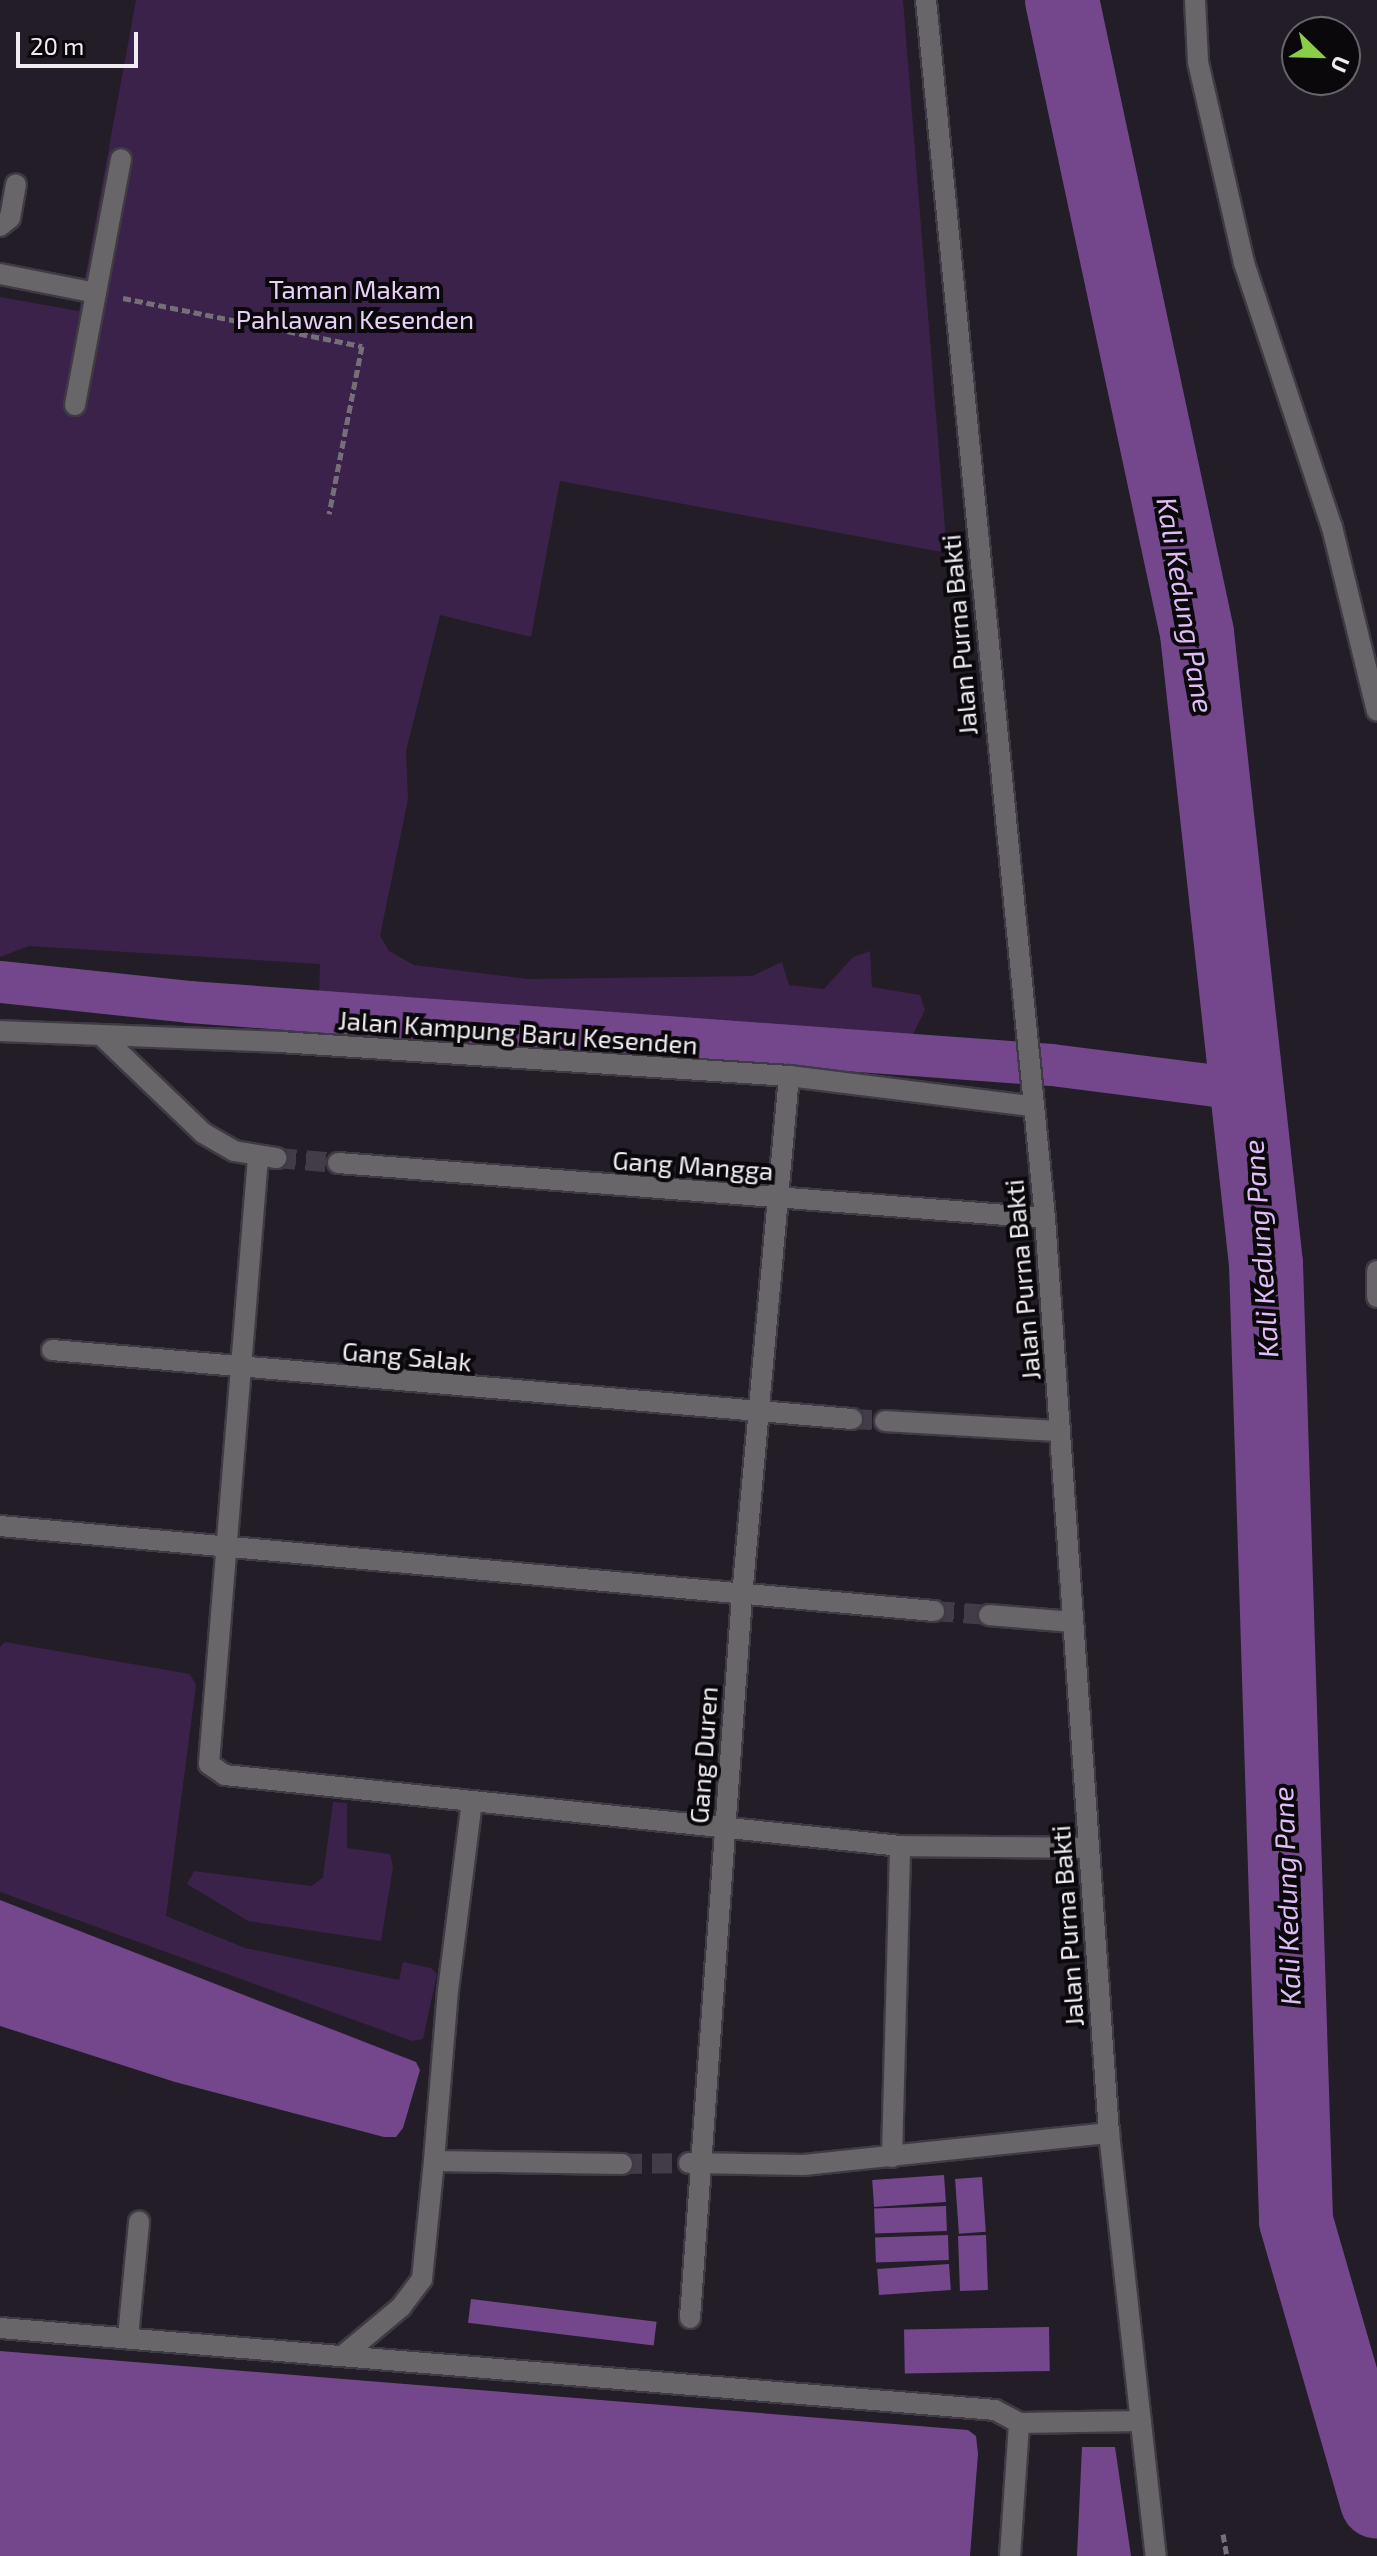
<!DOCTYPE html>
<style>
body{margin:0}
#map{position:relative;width:1377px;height:2556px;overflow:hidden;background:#221d26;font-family:"Exo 2",sans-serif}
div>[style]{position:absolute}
.green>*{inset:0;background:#3b224a}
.water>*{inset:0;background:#74478d;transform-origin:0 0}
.canal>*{height:42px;margin:-21px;padding:0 21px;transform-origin:21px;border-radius:21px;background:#74478d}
.river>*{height:74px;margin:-37px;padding:0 37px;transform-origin:37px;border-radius:37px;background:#74478d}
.minor-tunnel>*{height:20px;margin-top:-10px;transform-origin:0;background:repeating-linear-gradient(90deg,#413c45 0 20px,transparent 0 30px)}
.path>*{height:5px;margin-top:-2.5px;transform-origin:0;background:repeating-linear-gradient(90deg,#757078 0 8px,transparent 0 12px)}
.roads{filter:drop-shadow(2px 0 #3f3a43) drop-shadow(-2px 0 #3f3a43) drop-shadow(0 2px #3f3a43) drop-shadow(0 -2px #3f3a43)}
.minor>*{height:20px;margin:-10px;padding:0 10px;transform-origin:10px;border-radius:10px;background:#69666a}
span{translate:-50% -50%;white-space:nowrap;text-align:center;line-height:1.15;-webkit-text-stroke:8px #0b080c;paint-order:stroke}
.park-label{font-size:26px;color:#e8d1f8}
.street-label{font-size:26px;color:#f0ecf2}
.water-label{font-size:28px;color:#e0bcf6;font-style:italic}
.north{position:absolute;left:1281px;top:16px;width:80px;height:80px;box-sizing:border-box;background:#0b080c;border:2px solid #676368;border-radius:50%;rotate:113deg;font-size:22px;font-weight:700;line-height:32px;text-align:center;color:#f0ecf2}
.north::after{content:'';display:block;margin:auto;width:28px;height:36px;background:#8ace47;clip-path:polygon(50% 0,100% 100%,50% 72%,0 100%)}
.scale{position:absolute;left:16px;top:32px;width:122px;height:36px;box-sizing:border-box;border:4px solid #f0ecf2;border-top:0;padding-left:10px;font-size:24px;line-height:28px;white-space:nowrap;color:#f0ecf2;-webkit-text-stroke:6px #0b080c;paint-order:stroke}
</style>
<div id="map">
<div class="green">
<div style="clip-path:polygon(136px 0,903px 0,947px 553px,560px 481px,531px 637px,440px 615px,406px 751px,408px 799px,380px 936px,389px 951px,414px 965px,529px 979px,752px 976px,782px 962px,789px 985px,824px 989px,853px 957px,870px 951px,872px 987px,920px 995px,925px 1010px,909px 1042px,319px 997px,320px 964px,29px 946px,0 957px,0 297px,79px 311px)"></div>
<div style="clip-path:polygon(5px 1642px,190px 1674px,196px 1685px,166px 1916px,245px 1948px,399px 1980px,403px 1962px,431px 1968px,437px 1974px,423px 2039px,412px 2041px,0 1892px,0 1647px)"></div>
<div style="clip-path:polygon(333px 1802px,347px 1803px,347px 1848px,390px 1854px,393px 1867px,381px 1941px,248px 1921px,187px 1884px,194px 1871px,312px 1886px,323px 1877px)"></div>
</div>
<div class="water">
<div style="clip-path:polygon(0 1900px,416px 2062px,420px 2070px,403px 2128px,396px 2137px,384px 2137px,175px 2082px,0 2026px)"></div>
<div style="left:944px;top:2175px;width:27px;height:72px;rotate:86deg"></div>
<div style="left:982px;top:2177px;width:55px;height:27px;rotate:86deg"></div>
<div style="left:946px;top:2206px;width:25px;height:72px;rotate:88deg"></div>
<div style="left:948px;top:2235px;width:25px;height:73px;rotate:88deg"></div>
<div style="left:986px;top:2235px;width:55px;height:28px;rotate:88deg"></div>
<div style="left:949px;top:2264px;width:26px;height:72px;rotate:86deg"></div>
<div style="left:471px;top:2299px;width:187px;height:24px;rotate:7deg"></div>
<div style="left:1049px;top:2327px;width:44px;height:145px;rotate:89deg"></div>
<div style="clip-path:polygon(0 2351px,968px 2430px,976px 2436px,978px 2454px,970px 2556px,0 2556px)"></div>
<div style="clip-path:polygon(1082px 2447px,1115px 2447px,1131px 2556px,1077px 2556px)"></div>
</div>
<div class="canal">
<div style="left:0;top:982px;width:190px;rotate:6deg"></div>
<div style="left:189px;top:1002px;width:865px;rotate:4.18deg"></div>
<div style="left:1052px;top:1065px;width:196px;rotate:7.3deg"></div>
</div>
<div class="river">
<div style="left:1062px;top:0;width:647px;rotate:77.96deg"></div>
<div style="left:1197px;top:633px;width:635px;rotate:83.76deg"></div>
<div style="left:1266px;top:1264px;width:957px;rotate:88.2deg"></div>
<div style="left:1296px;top:2221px;width:292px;rotate:73.9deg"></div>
</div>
<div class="minor-tunnel">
<div style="left:276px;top:1158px;width:62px;rotate:4.6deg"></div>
<div style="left:852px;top:1419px;width:33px;rotate:3deg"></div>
<div style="left:934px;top:1611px;width:55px;rotate:4.2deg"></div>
<div style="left:622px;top:2164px;width:67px;rotate:-0.9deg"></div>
</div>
<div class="path">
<div style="left:123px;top:298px;width:244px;rotate:11.4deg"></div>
<div style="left:362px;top:346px;width:171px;rotate:101.1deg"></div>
<div style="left:1223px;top:2534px;width:22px;rotate:80deg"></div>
</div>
<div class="roads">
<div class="minor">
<div style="left:926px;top:0;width:1224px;rotate:84.42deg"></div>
<div style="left:1045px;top:1218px;width:917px;rotate:86deg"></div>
<div style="left:1109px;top:2133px;width:426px;rotate:83.7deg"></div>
<div style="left:1195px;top:0;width:62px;rotate:87.2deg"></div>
<div style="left:1198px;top:62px;width:206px;rotate:77.1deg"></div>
<div style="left:1244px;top:263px;width:278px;rotate:71.6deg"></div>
<div style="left:1332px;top:527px;width:189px;rotate:76.3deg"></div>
<div style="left:0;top:226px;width:13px;rotate:-39deg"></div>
<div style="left:10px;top:218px;width:34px;rotate:-80deg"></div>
<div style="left:0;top:274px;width:98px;rotate:11.2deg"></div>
<div style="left:75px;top:405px;width:250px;rotate:-79.4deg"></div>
<div style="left:0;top:1031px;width:280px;rotate:2.2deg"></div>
<div style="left:280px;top:1042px;width:510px;rotate:3.82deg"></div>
<div style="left:789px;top:1076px;width:244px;rotate:7.1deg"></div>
<div style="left:104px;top:1038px;width:137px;rotate:43.8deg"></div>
<div style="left:203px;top:1133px;width:36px;rotate:30deg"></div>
<div style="left:234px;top:1151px;width:43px;rotate:9.5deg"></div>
<div style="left:258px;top:1157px;width:609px;rotate:94.62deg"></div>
<div style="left:209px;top:1764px;width:19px;rotate:35deg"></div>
<div style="left:225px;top:1775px;width:679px;rotate:6deg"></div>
<div style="left:338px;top:1163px;width:709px;rotate:4.45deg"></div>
<div style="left:1377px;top:1271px;width:26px;rotate:90deg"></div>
<div style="left:52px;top:1350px;width:803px;rotate:4.93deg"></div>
<div style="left:885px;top:1421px;width:175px;rotate:3.3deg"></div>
<div style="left:0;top:1526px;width:938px;rotate:5.2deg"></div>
<div style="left:989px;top:1615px;width:83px;rotate:4.8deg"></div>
<div style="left:472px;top:1801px;width:191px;rotate:97.2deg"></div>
<div style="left:448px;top:1990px;width:172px;rotate:94.7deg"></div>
<div style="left:434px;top:2161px;width:188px;rotate:0.9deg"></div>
<div style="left:892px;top:2157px;width:311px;rotate:-88.5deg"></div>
<div style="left:900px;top:1846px;width:188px;rotate:0.6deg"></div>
<div style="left:689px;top:2163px;width:115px;rotate:1deg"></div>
<div style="left:804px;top:2165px;width:307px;rotate:-6deg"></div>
<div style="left:690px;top:2318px;width:724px;rotate:-85.88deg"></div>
<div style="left:742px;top:1596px;width:522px;rotate:-84.84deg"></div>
<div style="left:0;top:2328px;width:998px;rotate:4.71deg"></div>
<div style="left:995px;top:2410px;width:27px;rotate:28deg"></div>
<div style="left:1019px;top:2423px;width:122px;rotate:-0.9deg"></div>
<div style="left:128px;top:2337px;width:116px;rotate:-84.5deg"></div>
<div style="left:346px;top:2353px;width:72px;rotate:-39.9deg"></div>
<div style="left:401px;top:2307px;width:35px;rotate:-53deg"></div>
<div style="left:422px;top:2279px;width:119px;rotate:-84.2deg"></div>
<div style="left:1010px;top:2556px;width:133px;rotate:-86.1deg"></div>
</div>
</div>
<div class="park-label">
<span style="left:355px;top:304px">Taman Makam<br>Pahlawan Kesenden</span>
</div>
<div class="street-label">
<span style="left:959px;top:635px;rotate:-95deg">Jalan Purna Bakti</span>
<span style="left:518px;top:1032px;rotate:4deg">Jalan Kampung Baru Kesenden</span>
<span style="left:693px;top:1165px;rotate:4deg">Gang Mangga</span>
<span style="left:1022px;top:1280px;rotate:-95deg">Jalan Purna Bakti</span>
<span style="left:407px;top:1356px;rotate:5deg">Gang Salak</span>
<span style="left:703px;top:1755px;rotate:-86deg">Gang Duren</span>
<span style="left:1067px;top:1926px;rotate:-94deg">Jalan Purna Bakti</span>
</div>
<div class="water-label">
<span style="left:1186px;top:605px;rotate:80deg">Kali Kedung Pane</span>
<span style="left:1260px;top:1249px;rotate:-94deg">Kali Kedung Pane</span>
<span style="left:1286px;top:1896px;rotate:-92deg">Kali Kedung Pane</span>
</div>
<div class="north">U</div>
<div class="scale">20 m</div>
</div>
